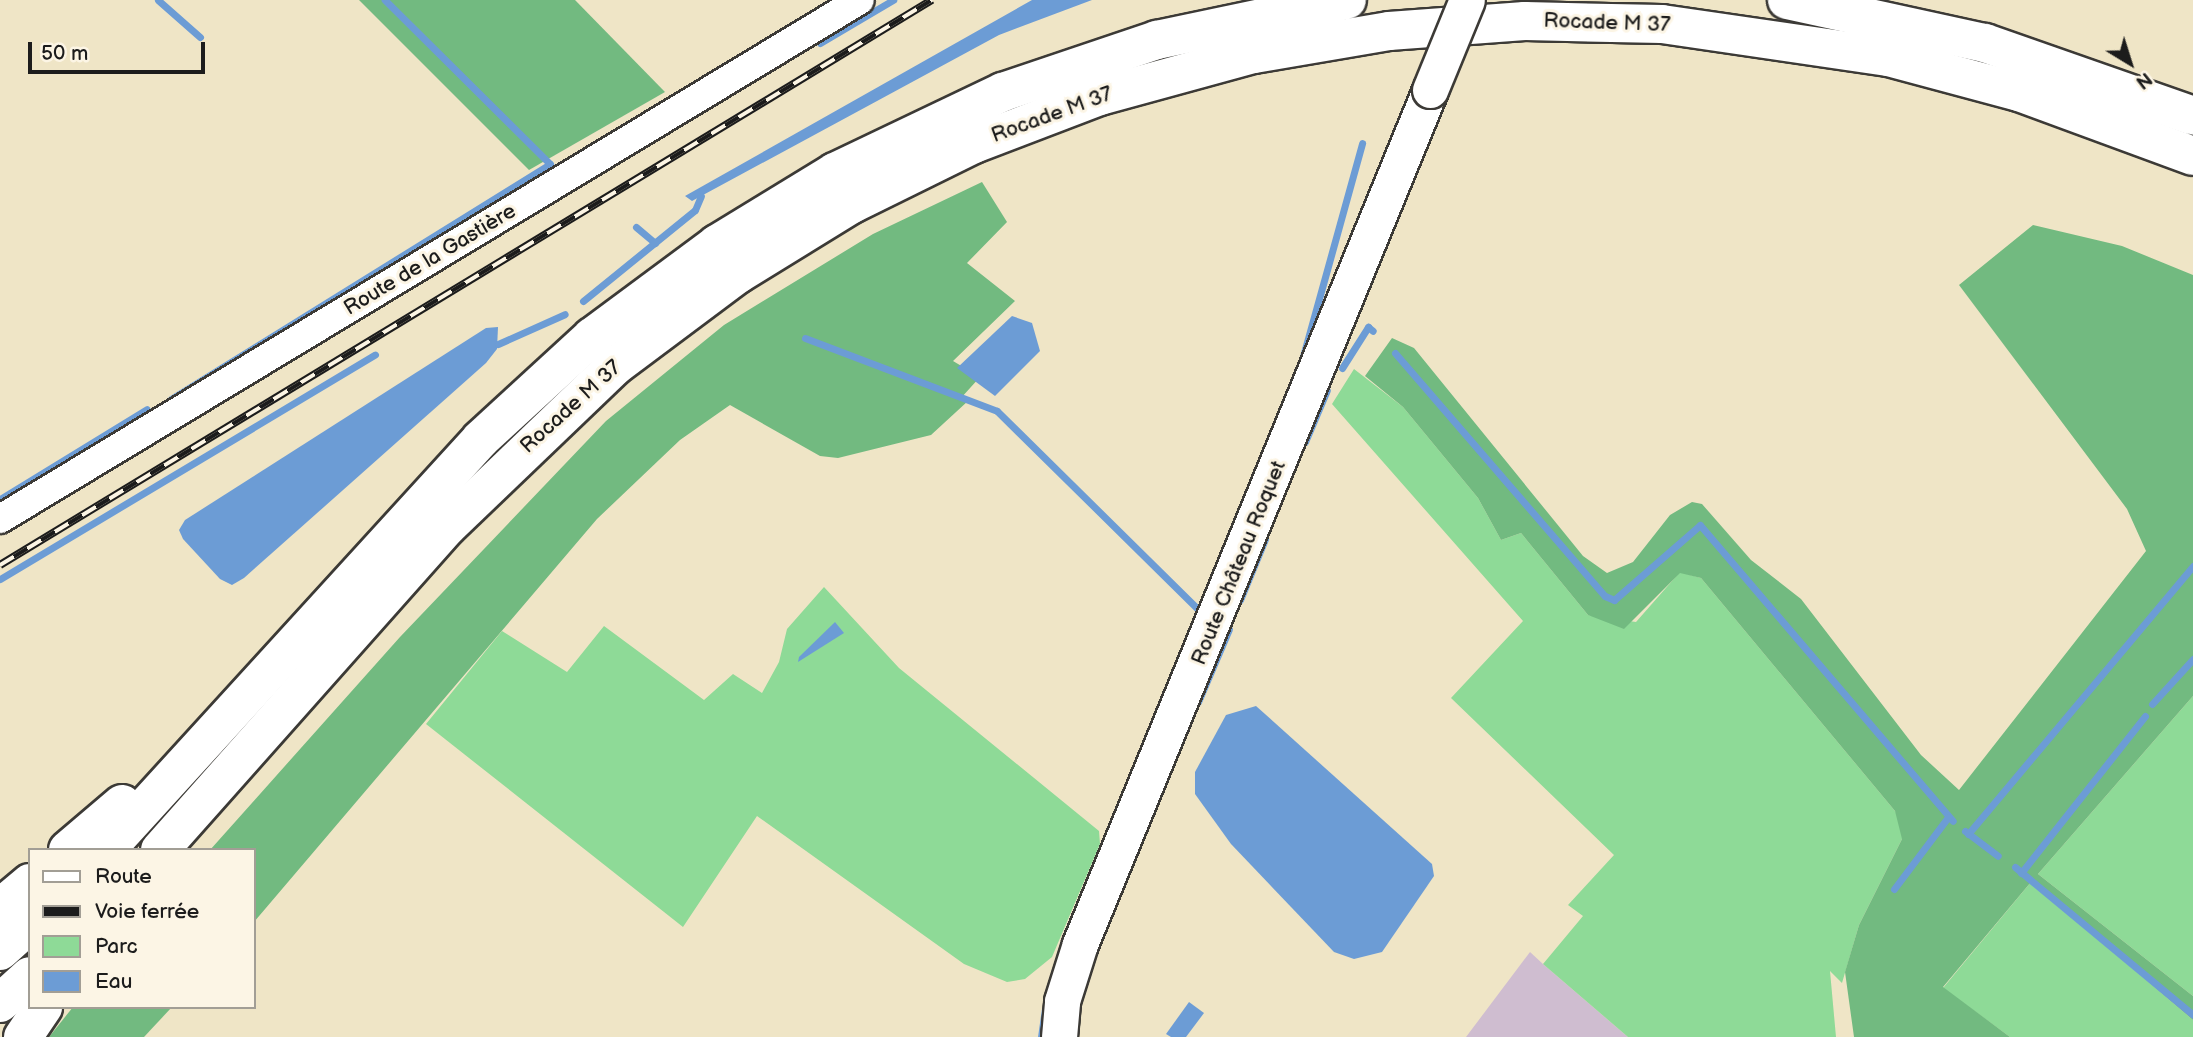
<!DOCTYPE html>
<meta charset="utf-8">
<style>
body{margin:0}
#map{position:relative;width:2193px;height:1037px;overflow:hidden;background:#efe5c6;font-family:"Balsamiq Sans",sans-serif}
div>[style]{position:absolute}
.industrial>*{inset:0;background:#cfbdd0}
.green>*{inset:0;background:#8eda97}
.forest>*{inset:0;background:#72ba80}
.water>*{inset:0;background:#6c9cd5}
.stream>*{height:7px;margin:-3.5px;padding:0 3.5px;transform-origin:3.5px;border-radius:3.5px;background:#6c9cd5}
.roads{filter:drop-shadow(2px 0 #3c3a36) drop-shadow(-2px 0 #3c3a36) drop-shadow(0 2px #3c3a36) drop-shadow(0 -2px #3c3a36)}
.minor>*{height:28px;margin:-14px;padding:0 14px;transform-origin:14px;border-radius:14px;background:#fff}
.tertiary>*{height:35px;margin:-17.5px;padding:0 17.5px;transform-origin:17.5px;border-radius:17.5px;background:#fff}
.trunk>*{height:38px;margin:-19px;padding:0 19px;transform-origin:19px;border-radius:19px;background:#fff}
.rail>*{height:8px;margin-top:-4px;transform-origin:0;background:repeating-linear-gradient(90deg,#fcf5e5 0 16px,#1c1c1c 0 32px);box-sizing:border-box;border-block:2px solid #1c1c1c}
.bridges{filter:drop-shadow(2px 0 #3c3a36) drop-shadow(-2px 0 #3c3a36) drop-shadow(0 2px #3c3a36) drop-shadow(0 -2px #3c3a36)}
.tertiary-bridge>*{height:35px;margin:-17.5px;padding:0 17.5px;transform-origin:17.5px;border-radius:17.5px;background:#fff}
span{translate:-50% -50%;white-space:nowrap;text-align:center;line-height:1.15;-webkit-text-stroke:6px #fcf5e5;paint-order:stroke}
.street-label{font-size:21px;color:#1c1c1c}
.legend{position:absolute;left:28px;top:848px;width:228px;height:161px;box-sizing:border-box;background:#fcf5e5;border:2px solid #a29e95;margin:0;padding:9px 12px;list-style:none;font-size:21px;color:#1c1c1c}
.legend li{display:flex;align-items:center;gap:14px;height:35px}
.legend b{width:35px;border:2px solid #a29e95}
.north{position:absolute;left:2095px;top:28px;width:70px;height:70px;-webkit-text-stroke:5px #fcf5e5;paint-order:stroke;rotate:142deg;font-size:19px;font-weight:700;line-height:28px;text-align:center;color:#1c1c1c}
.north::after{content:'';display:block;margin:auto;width:24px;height:32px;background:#1c1c1c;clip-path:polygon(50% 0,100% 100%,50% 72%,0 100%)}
.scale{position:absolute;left:28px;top:42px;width:177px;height:32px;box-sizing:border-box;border:4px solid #1c1c1c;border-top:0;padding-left:9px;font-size:21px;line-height:24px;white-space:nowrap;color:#1c1c1c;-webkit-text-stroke:5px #fcf5e5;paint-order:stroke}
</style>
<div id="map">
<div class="industrial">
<div style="clip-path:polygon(1530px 952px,1543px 964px,1628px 1037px,1466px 1037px)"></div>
</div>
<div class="green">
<div style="clip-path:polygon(1354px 369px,1403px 407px,1478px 498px,1501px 540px,1521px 533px,1588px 615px,1636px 622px,1680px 572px,1701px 578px,1895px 811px,1904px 825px,1902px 839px,1859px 925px,1842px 983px,1830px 971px,1836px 1037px,1628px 1037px,1543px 964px,1583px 916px,1568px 905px,1614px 855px,1451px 698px,1523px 621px,1332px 404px)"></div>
<div style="clip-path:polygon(824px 587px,899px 668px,1099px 831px,1100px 844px,1052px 957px,1025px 979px,1007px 982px,964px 964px,757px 816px,683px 927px,426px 724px,502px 631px,567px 672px,604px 626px,704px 700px,733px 674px,762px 693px,779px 662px,787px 629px)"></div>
<div style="clip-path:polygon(2193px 696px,2193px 996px,2038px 874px)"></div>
<div style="clip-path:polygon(2031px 882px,2193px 1020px,2193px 1037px,2010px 1037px,1943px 988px)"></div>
</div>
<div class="forest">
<div style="clip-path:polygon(359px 0,575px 0,665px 92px,529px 170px)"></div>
<div style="clip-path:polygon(982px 182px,1007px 222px,967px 263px,1015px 301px,953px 361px,980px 377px,961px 398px,968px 401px,931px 435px,838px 458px,820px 456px,730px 405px,680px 440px,597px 519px,254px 922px,254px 850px,210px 850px,400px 637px,606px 421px,724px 325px,873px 234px)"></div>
<div style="clip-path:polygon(2033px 225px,2122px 246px,2193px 275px,2193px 696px,2038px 874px,2193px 996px,2193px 1020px,2031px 882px,1943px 987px,2010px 1037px,1854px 1037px,1845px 972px,1859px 925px,1902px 839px,1895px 811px,1701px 578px,1680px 573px,1624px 629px,1588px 615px,1521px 533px,1501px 540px,1478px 498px,1403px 407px,1365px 376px,1392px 338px,1414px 348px,1583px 556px,1607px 573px,1633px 562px,1670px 515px,1692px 502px,1702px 504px,1751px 560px,1801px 599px,1921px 755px,1959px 790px,2146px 551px,2127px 509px,1959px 285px)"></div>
<div style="clip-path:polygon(73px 1007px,172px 1007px,144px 1037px,49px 1037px)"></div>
</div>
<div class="water">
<div style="clip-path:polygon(1032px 0,1092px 0,999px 35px,692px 201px,685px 196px)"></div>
<div style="clip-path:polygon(1012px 316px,1032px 323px,1040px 351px,995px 396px,957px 368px)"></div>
<div style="clip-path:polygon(498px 327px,497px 349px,486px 363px,244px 578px,232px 585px,220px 579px,183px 539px,179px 530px,185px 520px,486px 328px)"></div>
<div style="clip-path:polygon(835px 622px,844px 633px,798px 662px,799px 657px)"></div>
<div style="clip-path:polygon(1256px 706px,1432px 864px,1434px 876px,1382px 952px,1354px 959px,1334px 952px,1231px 844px,1195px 794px,1195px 772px,1226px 715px)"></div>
<div style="clip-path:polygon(1189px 1002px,1204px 1013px,1186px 1037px,1171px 1037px,1166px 1034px)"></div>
</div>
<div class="stream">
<div style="left:158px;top:0;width:56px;rotate:41.4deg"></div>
<div style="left:820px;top:43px;width:85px;rotate:-30.5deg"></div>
<div style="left:636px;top:227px;width:25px;rotate:40deg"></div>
<div style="left:583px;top:301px;width:144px;rotate:-39.1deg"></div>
<div style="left:695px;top:210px;width:15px;rotate:-67deg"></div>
<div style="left:805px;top:338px;width:205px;rotate:20.8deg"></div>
<div style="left:997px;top:411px;width:289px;rotate:44.6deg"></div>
<div style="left:498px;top:344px;width:73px;rotate:-24.1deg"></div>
<div style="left:1395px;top:353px;width:321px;rotate:49.2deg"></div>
<div style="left:1605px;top:596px;width:10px;rotate:24deg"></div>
<div style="left:1614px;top:600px;width:114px;rotate:-41.1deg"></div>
<div style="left:1700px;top:525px;width:389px;rotate:49.5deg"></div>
<div style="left:1302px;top:360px;width:225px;rotate:-74.5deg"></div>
<div style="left:1342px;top:368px;width:49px;rotate:-57.6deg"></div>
<div style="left:1368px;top:327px;width:6px;rotate:39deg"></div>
<div style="left:171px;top:399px;width:446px;rotate:-31.8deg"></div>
<div style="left:550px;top:164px;width:233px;rotate:-135.2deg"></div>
<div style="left:1305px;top:442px;width:56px;rotate:-67.1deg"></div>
<div style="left:0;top:499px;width:172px;rotate:-31.5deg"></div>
<div style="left:0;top:579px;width:437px;rotate:-30.9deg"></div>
<div style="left:1240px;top:600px;width:66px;rotate:-67.7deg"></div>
<div style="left:1198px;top:702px;width:79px;rotate:-67deg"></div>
<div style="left:2152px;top:704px;width:61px;rotate:-47.7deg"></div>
<div style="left:1965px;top:831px;width:41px;rotate:37.1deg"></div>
<div style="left:1968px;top:834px;width:350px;rotate:-50deg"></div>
<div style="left:2015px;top:867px;width:231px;rotate:39.7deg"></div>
<div style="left:2021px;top:873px;width:200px;rotate:-51.7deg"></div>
<div style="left:1894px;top:889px;width:90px;rotate:-53.1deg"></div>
<div style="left:1041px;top:1037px;width:27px;rotate:-82deg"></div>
</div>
<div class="roads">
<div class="minor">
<div style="left:0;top:519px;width:1004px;rotate:-31.11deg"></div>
</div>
<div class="tertiary">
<div style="left:1059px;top:1037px;width:36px;rotate:-85deg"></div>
<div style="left:1062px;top:1001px;width:60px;rotate:-72.5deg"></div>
<div style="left:1080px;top:944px;width:923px;rotate:-67.71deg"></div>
</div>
<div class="trunk">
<div style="left:1787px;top:0;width:203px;rotate:12.3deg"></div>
<div style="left:1985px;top:43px;width:220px;rotate:19.3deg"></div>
<div style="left:68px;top:850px;width:71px;rotate:-40.4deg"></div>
<div style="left:106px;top:850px;width:556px;rotate:-47.62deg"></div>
<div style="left:481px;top:439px;width:151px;rotate:-42.6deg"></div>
<div style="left:592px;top:337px;width:156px;rotate:-36.6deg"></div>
<div style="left:717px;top:244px;width:138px;rotate:-31.4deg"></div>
<div style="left:835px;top:172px;width:186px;rotate:-25.5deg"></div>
<div style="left:1003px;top:92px;width:163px;rotate:-18.7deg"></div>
<div style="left:1157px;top:40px;width:194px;rotate:-11.9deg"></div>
<div style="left:160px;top:850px;width:433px;rotate:-48.4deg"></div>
<div style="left:448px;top:526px;width:231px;rotate:-43.8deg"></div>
<div style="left:615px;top:366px;width:154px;rotate:-36.8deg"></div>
<div style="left:738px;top:274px;width:134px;rotate:-31.6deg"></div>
<div style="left:852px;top:204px;width:136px;rotate:-26.2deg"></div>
<div style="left:974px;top:144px;width:135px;rotate:-20.9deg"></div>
<div style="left:1100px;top:96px;width:160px;rotate:-15.3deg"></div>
<div style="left:1254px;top:54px;width:137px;rotate:-9.7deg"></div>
<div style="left:1389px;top:31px;width:136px;rotate:-4.2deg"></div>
<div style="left:1525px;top:21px;width:137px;rotate:1.3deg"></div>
<div style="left:1662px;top:24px;width:228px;rotate:8.3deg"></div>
<div style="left:1888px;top:57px;width:136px;rotate:15deg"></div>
<div style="left:2019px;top:92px;width:185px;rotate:20.2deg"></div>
<div style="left:0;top:908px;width:39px;rotate:-40deg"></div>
<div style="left:0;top:951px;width:40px;rotate:-42deg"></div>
<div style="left:0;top:1003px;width:40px;rotate:-42deg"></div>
<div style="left:23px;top:1037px;width:36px;rotate:-56deg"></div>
</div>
</div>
<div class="rail">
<div style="left:0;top:565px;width:1090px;rotate:-31.23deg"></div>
</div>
<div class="bridges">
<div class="tertiary-bridge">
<div style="left:1430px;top:90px;width:97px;rotate:-67.7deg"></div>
</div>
</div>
<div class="street-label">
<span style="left:1607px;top:23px;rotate:2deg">Rocade M 37</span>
<span style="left:1052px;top:115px;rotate:-20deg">Rocade M 37</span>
<span style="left:430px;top:260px;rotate:-31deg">Route de la Gastière</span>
<span style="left:571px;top:407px;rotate:-42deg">Rocade M 37</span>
<span style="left:1239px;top:563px;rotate:-68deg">Route Château Roquet</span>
</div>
<ul class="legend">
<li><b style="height:9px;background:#fff"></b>Route</li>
<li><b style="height:9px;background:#1c1c1c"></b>Voie ferrée</li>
<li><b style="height:19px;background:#8eda97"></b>Parc</li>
<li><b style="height:19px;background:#6c9cd5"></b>Eau</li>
</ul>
<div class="north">N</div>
<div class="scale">50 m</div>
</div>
